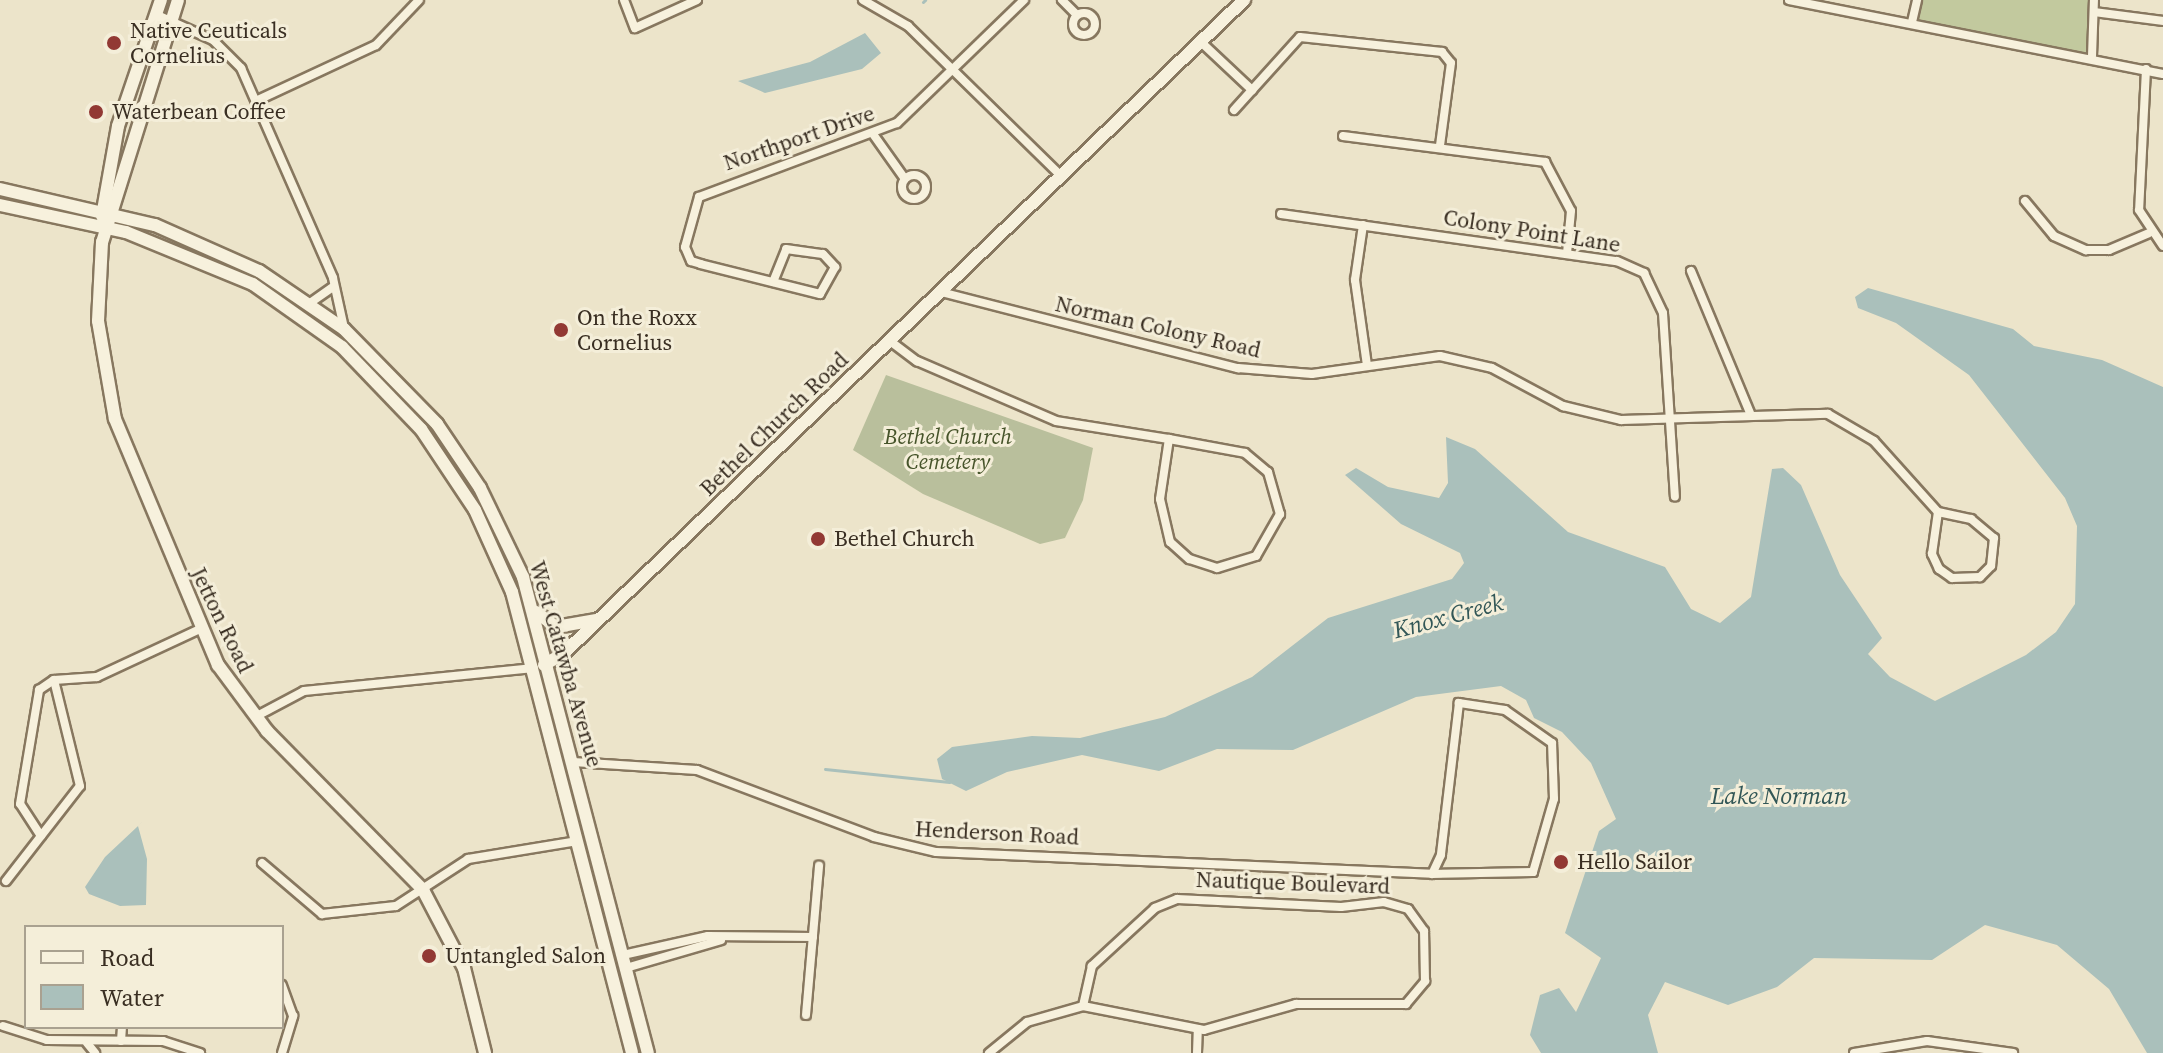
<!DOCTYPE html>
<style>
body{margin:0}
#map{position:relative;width:2163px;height:1053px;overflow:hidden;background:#ece4ca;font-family:"Source Serif 4",serif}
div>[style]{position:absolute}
.green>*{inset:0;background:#c2c99e}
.cemetery>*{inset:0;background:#b9bf9c}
.water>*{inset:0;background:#aac0bb}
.stream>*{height:3px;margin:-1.5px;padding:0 1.5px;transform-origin:1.5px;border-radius:1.5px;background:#aac0bb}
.roads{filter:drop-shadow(2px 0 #87775f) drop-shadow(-2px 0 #87775f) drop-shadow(0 2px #87775f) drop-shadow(0 -2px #87775f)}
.street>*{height:8px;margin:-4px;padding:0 4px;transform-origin:4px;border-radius:4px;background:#f7f1dd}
.street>.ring{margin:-4px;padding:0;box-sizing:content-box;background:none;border:8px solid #f7f1dd;border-radius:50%}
.secondary>*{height:12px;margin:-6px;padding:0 6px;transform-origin:6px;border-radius:6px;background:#f7f1dd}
.dots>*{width:22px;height:22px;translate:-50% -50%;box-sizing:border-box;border:4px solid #f4eed9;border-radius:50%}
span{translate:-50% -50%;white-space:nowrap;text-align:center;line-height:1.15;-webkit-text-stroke:6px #f4eed9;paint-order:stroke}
.poi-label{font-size:22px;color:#392e22}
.left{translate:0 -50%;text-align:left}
.street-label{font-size:22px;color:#392e22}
.park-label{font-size:22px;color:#46542a;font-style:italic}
.water-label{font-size:24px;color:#325757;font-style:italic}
.legend{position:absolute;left:24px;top:925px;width:260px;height:104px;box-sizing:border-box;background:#f4eed9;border:2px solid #a9a190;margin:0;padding:10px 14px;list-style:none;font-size:24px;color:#392e22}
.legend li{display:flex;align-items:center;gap:16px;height:40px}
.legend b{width:40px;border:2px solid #a9a190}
</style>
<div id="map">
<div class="green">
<div style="clip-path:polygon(1917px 0,2094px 0,2091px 56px,1913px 22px)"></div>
</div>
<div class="cemetery">
<div style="clip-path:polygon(886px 375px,1093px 448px,1083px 500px,1065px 538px,1040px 544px,923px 494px,853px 450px)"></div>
</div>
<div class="water">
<div style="clip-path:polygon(865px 33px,881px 53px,862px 69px,765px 93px,738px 81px,810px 62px)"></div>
<div style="clip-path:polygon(1868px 288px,2013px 329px,2034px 346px,2102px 360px,2163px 387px,2163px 1053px,2147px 1053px,2109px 989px,2057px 945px,1985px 925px,1932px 960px,1814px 958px,1777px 987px,1728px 1005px,1665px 982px,1648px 1015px,1658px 1053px,1541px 1053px,1530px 1035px,1540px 995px,1559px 988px,1576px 1012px,1601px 958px,1565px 933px,1599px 831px,1616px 819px,1591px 763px,1562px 732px,1534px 718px,1526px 700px,1501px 686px,1416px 697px,1293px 750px,1217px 749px,1159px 771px,1082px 755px,1007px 772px,966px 791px,942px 779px,937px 759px,952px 747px,1032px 736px,1080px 738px,1165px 717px,1252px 677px,1328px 618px,1452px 579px,1464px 563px,1460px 553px,1401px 524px,1345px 475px,1356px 468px,1388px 487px,1439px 498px,1448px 483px,1446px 437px,1475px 449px,1568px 532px,1665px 567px,1691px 609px,1720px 623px,1751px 597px,1772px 469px,1783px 468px,1801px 485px,1840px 575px,1882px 638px,1868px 654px,1890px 677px,1935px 701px,2026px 655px,2056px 632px,2075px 604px,2077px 526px,2065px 498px,1969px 375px,1896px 323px,1858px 308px,1855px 297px)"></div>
<div style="clip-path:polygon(153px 812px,138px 826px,147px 859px,146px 905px,120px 906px,89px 894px,85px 887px,105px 857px)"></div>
</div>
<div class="stream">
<div style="left:923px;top:2px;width:3px;rotate:-45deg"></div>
<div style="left:825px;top:769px;width:125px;rotate:6deg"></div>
</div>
<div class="roads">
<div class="street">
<div style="left:624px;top:0;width:30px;rotate:69deg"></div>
<div style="left:635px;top:28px;width:68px;rotate:-24.3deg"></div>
<div style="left:863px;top:0;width:52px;rotate:30deg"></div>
<div style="left:908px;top:26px;width:216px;rotate:44.4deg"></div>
<div style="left:1062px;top:0;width:21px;rotate:45deg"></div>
<div style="left:1789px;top:0;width:381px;rotate:11.2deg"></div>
<div style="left:2094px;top:12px;width:70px;rotate:7.4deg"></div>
<div class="ring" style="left:1073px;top:13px;width:14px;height:14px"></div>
<div style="left:157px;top:15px;width:61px;rotate:24.1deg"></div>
<div style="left:213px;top:40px;width:40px;rotate:45deg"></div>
<div style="left:241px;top:68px;width:229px;rotate:66.3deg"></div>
<div style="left:333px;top:278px;width:51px;rotate:77.6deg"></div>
<div style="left:1912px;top:22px;width:23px;rotate:-77deg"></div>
<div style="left:1202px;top:43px;width:69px;rotate:43.2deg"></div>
<div style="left:2092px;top:56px;width:56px;rotate:-88deg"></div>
<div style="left:2146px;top:69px;width:141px;rotate:92.8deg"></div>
<div style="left:2139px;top:210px;width:43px;rotate:56.3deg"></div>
<div style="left:258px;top:100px;width:130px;rotate:-25deg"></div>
<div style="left:376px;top:45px;width:62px;rotate:-46.3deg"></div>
<div style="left:1234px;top:110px;width:98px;rotate:-47.9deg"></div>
<div style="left:1300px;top:37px;width:143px;rotate:6deg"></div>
<div style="left:1442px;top:52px;width:14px;rotate:51deg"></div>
<div style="left:1451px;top:63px;width:83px;rotate:97.6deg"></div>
<div style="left:873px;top:134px;width:55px;rotate:54.6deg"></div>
<div style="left:1343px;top:136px;width:204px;rotate:7.3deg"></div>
<div style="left:1545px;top:162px;width:55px;rotate:62deg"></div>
<div style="left:1571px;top:211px;width:42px;rotate:95.4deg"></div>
<div class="ring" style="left:902px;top:175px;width:16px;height:16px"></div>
<div style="left:2025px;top:201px;width:45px;rotate:50.4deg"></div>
<div style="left:2054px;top:236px;width:35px;rotate:24deg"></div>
<div style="left:2086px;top:250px;width:23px"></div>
<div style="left:2109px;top:250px;width:43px;rotate:-23deg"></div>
<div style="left:1281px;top:214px;width:339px;rotate:8deg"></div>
<div style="left:1617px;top:261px;width:30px;rotate:24deg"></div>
<div style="left:1644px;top:273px;width:44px;rotate:64.6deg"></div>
<div style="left:1663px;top:313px;width:184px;rotate:86.3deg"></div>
<div style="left:1363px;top:225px;width:56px;rotate:98.3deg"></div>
<div style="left:1355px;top:280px;width:86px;rotate:82deg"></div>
<div style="left:1691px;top:271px;width:154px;rotate:67.4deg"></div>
<div style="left:773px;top:282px;width:35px;rotate:-68deg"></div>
<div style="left:786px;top:249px;width:37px;rotate:8deg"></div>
<div style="left:823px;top:254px;width:18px;rotate:47deg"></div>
<div style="left:835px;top:267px;width:31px;rotate:119deg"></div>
<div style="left:820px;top:294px;width:123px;rotate:-165.9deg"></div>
<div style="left:701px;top:264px;width:10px;rotate:-163deg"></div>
<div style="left:691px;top:261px;width:15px;rotate:-113deg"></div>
<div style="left:685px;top:247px;width:52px;rotate:-74.4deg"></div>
<div style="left:699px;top:197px;width:211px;rotate:-20.5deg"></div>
<div style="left:897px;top:123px;width:177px;rotate:-44.1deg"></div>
<div style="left:941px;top:292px;width:307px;rotate:14.4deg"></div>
<div style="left:1238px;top:368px;width:74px;rotate:4.6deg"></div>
<div style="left:1312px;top:374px;width:129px;rotate:-8deg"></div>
<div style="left:1440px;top:356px;width:53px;rotate:13deg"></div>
<div style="left:1492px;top:368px;width:81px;rotate:28.2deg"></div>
<div style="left:1563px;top:406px;width:60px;rotate:13.6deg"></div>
<div style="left:1621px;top:420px;width:207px;rotate:-1.7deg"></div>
<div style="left:1828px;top:414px;width:53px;rotate:30.4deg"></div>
<div style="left:1874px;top:441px;width:96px;rotate:48deg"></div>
<div style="left:310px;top:303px;width:29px;rotate:-35deg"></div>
<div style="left:890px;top:341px;width:34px;rotate:37deg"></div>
<div style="left:917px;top:361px;width:151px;rotate:23.3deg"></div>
<div style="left:1056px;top:421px;width:114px;rotate:9.1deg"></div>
<div style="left:1169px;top:439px;width:77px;rotate:10.4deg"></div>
<div style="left:1245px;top:453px;width:30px;rotate:40deg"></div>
<div style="left:1268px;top:472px;width:44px;rotate:74.1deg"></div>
<div style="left:1280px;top:514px;width:48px;rotate:119.7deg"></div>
<div style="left:1256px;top:556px;width:41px;rotate:162.9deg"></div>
<div style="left:1217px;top:568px;width:29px;rotate:-162deg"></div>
<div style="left:1189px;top:559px;width:25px;rotate:-138deg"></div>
<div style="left:1170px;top:542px;width:44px;rotate:-103.1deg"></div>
<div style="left:1160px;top:499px;width:61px;rotate:-81.5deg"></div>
<div style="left:1938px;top:512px;width:34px;rotate:12deg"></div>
<div style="left:1971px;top:519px;width:30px;rotate:40deg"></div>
<div style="left:1994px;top:538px;width:28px;rotate:96deg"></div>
<div style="left:1991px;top:566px;width:16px;rotate:135deg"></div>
<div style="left:1980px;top:577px;width:28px;rotate:178deg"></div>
<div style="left:1952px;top:578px;width:16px;rotate:-145deg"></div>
<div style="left:1939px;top:569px;width:17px;rotate:-115deg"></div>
<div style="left:1932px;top:554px;width:42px;rotate:-81.9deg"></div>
<div style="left:255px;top:717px;width:55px;rotate:-28deg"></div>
<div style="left:304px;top:691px;width:231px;rotate:-5.7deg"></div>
<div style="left:573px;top:762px;width:124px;rotate:3.7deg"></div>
<div style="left:697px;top:770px;width:189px;rotate:20.7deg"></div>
<div style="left:874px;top:837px;width:64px;rotate:13.6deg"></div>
<div style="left:936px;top:852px;width:496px;rotate:2.5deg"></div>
<div style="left:1432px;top:874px;width:101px;rotate:-1.1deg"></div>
<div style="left:1533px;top:872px;width:76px;rotate:-74deg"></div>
<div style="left:1554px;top:799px;width:56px;rotate:-92deg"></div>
<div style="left:1552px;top:743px;width:57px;rotate:-144.9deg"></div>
<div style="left:1505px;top:710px;width:47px;rotate:-171.3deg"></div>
<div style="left:1459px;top:703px;width:153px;rotate:96.8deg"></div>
<div style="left:1441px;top:855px;width:21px;rotate:115deg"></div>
<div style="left:41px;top:836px;width:38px;rotate:-123deg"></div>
<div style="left:20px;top:804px;width:116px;rotate:-80.5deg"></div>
<div style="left:39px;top:690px;width:18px;rotate:-34deg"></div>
<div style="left:262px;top:863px;width:79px;rotate:40.4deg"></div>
<div style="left:322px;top:914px;width:74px;rotate:-6.2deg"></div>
<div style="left:396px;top:906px;width:86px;rotate:-33.1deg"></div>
<div style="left:468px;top:859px;width:111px;rotate:-9.3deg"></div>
<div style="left:6px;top:881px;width:120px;rotate:-52.1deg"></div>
<div style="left:80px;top:786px;width:109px;rotate:-103.8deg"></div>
<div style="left:54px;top:680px;width:43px;rotate:-4deg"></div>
<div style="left:97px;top:677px;width:114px;rotate:-25deg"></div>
<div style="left:623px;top:955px;width:87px;rotate:-12.6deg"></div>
<div style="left:708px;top:936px;width:105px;rotate:0.5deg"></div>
<div style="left:626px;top:968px;width:99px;rotate:-16.4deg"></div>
<div style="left:806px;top:1015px;width:150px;rotate:-85deg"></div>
<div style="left:3px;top:1026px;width:46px;rotate:17.7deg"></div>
<div style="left:47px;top:1040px;width:116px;rotate:0.5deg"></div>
<div style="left:163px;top:1041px;width:39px;rotate:18deg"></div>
<div style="left:121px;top:1041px;width:14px;rotate:-86deg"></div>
<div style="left:87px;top:1043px;width:13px;rotate:51deg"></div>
<div style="left:282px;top:1053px;width:39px;rotate:-73deg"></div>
<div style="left:293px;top:1016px;width:33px;rotate:-110deg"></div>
<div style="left:989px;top:1053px;width:49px;rotate:-39.2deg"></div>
<div style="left:1027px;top:1022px;width:58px;rotate:-15.9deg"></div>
<div style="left:1083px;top:1006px;width:123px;rotate:11.2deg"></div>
<div style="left:1204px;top:1030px;width:96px;rotate:-15.8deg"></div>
<div style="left:1296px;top:1004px;width:110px"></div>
<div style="left:1406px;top:1004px;width:30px;rotate:-50deg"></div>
<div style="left:1425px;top:981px;width:50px;rotate:-91.1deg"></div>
<div style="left:1424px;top:931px;width:27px;rotate:-126deg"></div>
<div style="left:1408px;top:909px;width:25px;rotate:-164deg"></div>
<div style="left:1384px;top:902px;width:43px;rotate:173.4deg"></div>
<div style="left:1341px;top:907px;width:164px;rotate:-177.2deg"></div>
<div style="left:1177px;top:899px;width:24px;rotate:158deg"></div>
<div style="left:1155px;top:908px;width:86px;rotate:137.4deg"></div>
<div style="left:1092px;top:966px;width:41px;rotate:102.7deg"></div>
<div style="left:1197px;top:1053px;width:24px;rotate:-88deg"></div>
<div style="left:1854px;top:1053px;width:74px;rotate:-9.3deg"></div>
<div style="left:1927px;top:1041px;width:87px;rotate:7.9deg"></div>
</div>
<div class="secondary">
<div style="left:178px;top:0;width:254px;rotate:107.4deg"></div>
<div style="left:102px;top:242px;width:79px;rotate:92.9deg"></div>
<div style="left:98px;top:321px;width:99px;rotate:80.2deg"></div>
<div style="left:115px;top:419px;width:267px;rotate:67.3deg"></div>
<div style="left:218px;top:665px;width:82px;rotate:53.4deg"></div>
<div style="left:267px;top:731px;width:223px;rotate:45.5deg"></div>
<div style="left:423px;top:890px;width:88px;rotate:62.3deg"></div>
<div style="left:464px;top:968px;width:88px;rotate:76.1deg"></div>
<div style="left:0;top:189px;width:159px;rotate:13.1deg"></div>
<div style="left:155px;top:225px;width:114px;rotate:23.9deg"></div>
<div style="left:259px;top:271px;width:103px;rotate:34.3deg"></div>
<div style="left:344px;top:329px;width:133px;rotate:45.6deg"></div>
<div style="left:437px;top:424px;width:77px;rotate:56.1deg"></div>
<div style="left:480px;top:488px;width:99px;rotate:64.2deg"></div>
<div style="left:523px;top:577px;width:492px;rotate:75.3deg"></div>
<div style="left:0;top:205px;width:129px;rotate:12.1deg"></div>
<div style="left:126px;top:232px;width:137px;rotate:22.3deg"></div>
<div style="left:253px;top:284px;width:109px;rotate:35.3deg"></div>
<div style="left:342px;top:347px;width:114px;rotate:46.1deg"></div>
<div style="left:421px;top:429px;width:97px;rotate:56.3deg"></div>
<div style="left:475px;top:510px;width:90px;rotate:65.7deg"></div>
<div style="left:512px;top:592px;width:476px;rotate:75.4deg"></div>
<div style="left:102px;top:216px;width:91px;rotate:-79.9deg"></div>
<div style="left:118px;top:126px;width:133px;rotate:-71.2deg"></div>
<div style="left:536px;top:612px;width:25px;rotate:37deg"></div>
<div style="left:556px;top:627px;width:41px;rotate:-9.9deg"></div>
<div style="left:544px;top:665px;width:23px;rotate:-31deg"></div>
<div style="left:564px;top:653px;width:943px;rotate:-43.84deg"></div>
</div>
</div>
<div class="dots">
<div style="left:114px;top:43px;background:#923934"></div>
<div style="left:96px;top:112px;background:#923934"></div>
<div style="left:561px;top:330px;background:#923934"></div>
<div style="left:818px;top:539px;background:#923934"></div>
<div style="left:1561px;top:862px;background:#923934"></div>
<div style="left:429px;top:956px;background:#923934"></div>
</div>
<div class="poi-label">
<span class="left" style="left:130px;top:43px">Native Ceuticals<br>Cornelius</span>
<span class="left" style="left:112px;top:112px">Waterbean Coffee</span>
<span class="left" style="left:577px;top:330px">On the Roxx<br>Cornelius</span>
<span class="left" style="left:834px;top:539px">Bethel Church</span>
<span class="left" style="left:1577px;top:862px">Hello Sailor</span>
<span class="left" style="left:445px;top:956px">Untangled Salon</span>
</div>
<div class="street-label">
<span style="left:799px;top:138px;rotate:-19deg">Northport Drive</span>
<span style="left:1532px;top:231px;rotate:9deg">Colony Point Lane</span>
<span style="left:1158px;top:327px;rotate:13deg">Norman Colony Road</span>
<span style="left:774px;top:424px;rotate:-44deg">Bethel Church Road</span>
<span style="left:222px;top:620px;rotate:64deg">Jetton Road</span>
<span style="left:566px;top:664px;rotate:74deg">West Catawba Avenue</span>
<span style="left:997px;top:833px;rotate:3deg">Henderson Road</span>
<span style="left:1293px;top:883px;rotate:2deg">Nautique Boulevard</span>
</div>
<div class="park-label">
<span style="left:948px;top:449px">Bethel Church<br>Cemetery</span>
</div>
<div class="water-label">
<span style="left:1448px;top:616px;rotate:-15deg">Knox Creek</span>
<span style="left:1779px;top:796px">Lake Norman</span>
</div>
<ul class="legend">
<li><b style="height:10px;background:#f7f1dd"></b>Road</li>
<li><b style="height:22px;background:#aac0bb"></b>Water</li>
</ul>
</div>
